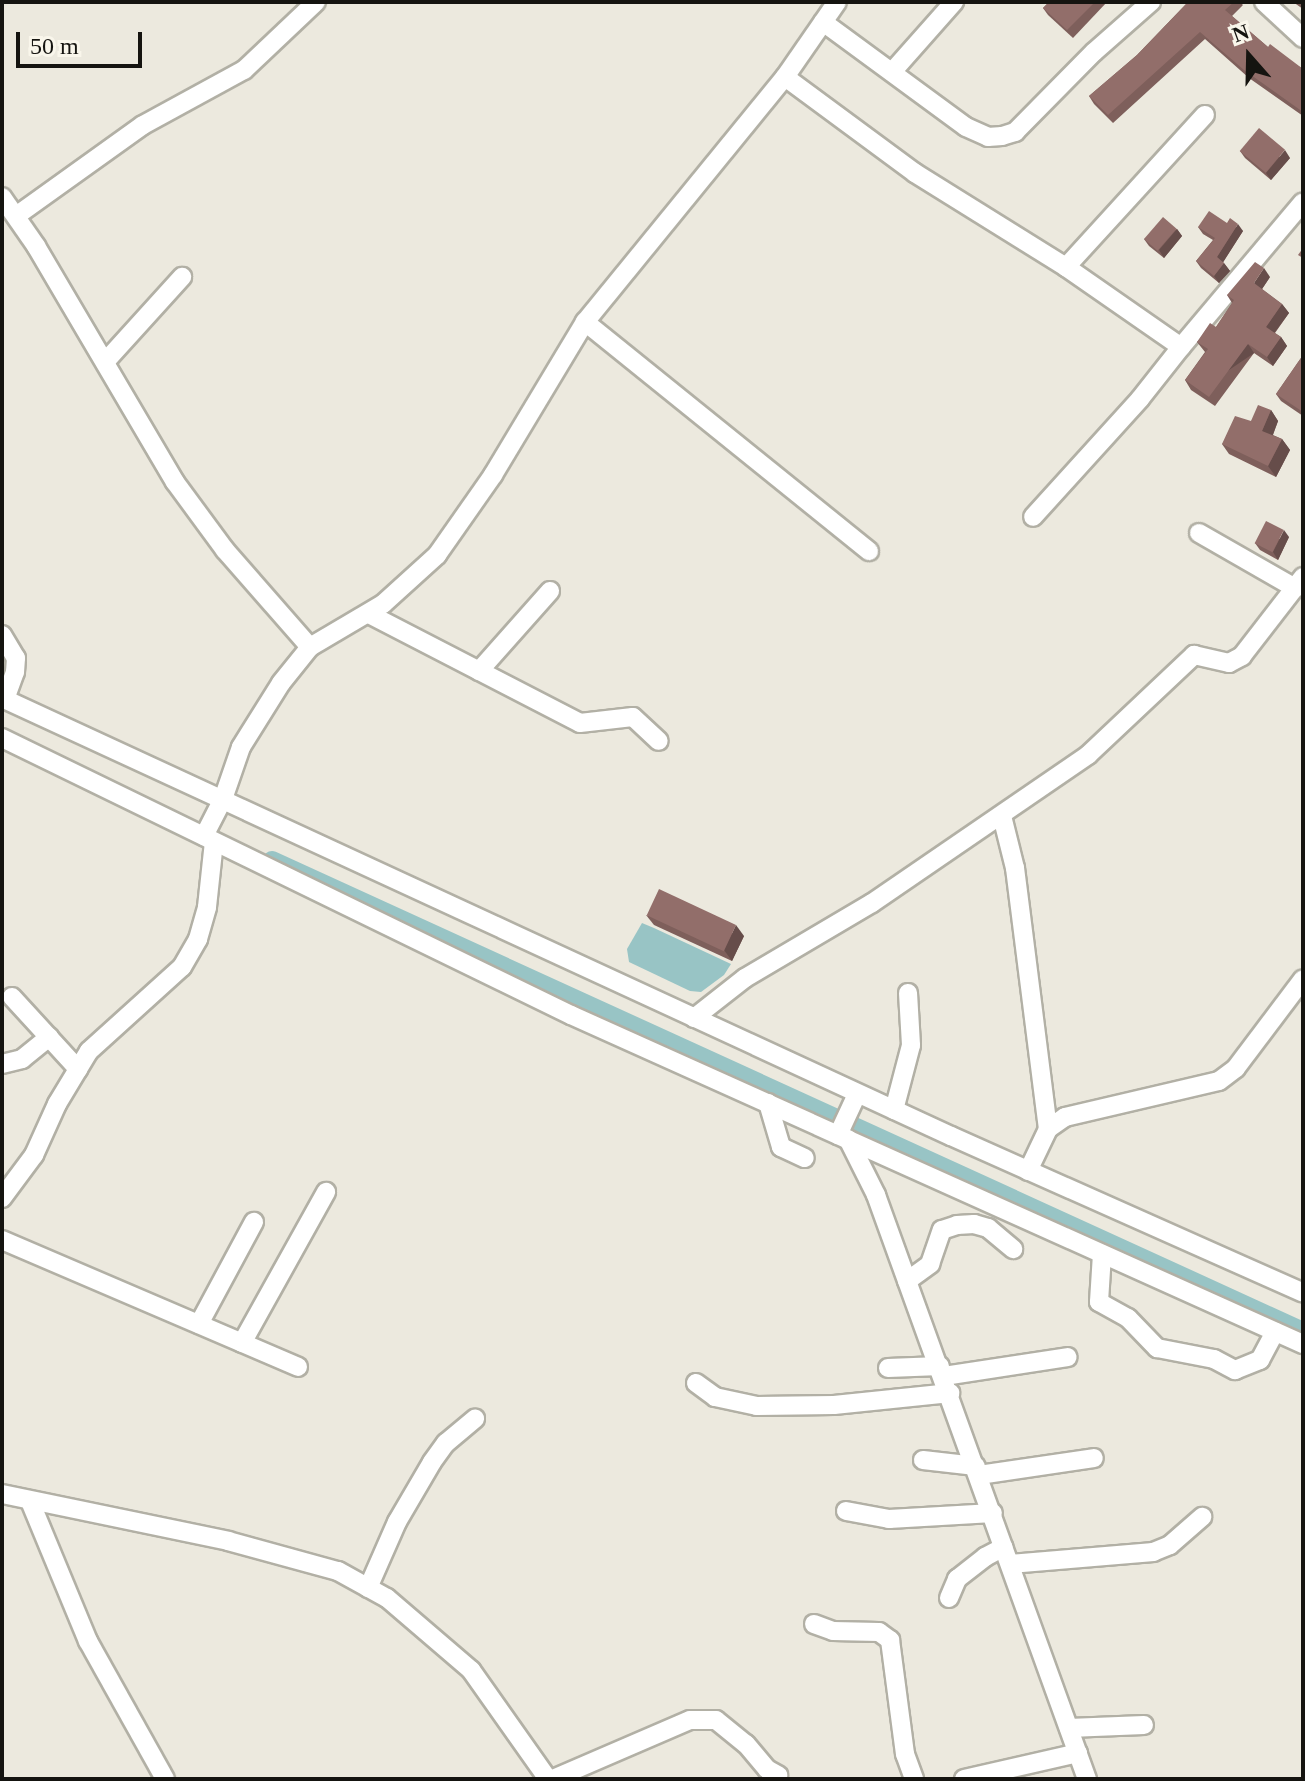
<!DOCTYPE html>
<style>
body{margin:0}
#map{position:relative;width:1305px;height:1781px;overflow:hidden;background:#ece9de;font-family:"Times New Roman",serif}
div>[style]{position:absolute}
.water>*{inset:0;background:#98c4c5}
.canal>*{height:18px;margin:-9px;padding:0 9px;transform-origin:9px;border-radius:9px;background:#98c4c5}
.roads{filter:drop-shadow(2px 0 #b2b0a5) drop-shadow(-2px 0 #b2b0a5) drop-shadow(0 2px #b2b0a5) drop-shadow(0 -2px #b2b0a5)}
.minor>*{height:18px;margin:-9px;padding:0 9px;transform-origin:9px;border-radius:9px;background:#fff}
.wall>*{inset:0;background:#7e5f5b}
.shaded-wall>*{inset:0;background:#664d4a;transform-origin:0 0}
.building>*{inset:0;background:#926e6a;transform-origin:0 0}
span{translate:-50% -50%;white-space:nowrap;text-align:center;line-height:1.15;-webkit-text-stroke:6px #f9f6eb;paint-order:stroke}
.frame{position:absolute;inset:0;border:4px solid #151410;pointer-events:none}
.north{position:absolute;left:1209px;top:16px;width:80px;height:80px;-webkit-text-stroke:6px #f9f6eb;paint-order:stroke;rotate:340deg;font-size:22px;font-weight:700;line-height:32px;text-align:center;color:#151410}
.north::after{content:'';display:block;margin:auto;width:28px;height:36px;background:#151410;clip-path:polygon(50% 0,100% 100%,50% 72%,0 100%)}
.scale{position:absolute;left:16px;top:32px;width:126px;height:36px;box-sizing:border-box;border:4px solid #151410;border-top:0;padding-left:10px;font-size:24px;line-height:28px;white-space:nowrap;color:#151410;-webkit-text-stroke:6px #f9f6eb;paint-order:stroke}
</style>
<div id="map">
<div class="water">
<div style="clip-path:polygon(642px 923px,654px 928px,731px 964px,724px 975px,701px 992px,690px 991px,629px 962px,627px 949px)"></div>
</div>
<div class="canal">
<div style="left:272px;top:860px;width:1133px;rotate:24.55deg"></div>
</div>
<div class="roads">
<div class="minor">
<div style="left:1264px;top:2px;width:53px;rotate:42.7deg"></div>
<div style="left:823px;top:22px;width:177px;rotate:36.3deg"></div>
<div style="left:966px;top:127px;width:24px;rotate:24deg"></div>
<div style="left:988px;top:137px;width:14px;rotate:-4deg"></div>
<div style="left:1002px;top:136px;width:14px;rotate:-17deg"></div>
<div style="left:1015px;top:132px;width:112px;rotate:-45.4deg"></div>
<div style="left:1094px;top:52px;width:76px;rotate:-41.3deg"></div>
<div style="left:892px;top:72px;width:94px;rotate:-48.5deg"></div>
<div style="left:785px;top:77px;width:162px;rotate:36.4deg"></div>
<div style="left:915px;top:173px;width:178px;rotate:31.9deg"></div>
<div style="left:1066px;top:267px;width:140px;rotate:34.8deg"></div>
<div style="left:1181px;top:347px;width:66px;rotate:128.3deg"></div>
<div style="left:1140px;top:399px;width:159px;rotate:132.2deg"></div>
<div style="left:2px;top:197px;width:60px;rotate:55.2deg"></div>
<div style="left:36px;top:246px;width:274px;rotate:59.5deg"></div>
<div style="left:175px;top:482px;width:84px;rotate:53.7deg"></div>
<div style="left:225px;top:550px;width:129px;rotate:48.8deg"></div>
<div style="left:16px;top:216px;width:156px;rotate:-35.6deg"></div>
<div style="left:143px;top:125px;width:115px;rotate:-28.6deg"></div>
<div style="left:244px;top:70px;width:99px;rotate:-43.4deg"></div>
<div style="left:1066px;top:267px;width:206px;rotate:-47.6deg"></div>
<div style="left:585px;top:322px;width:365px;rotate:38.9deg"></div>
<div style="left:1181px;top:347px;width:189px;rotate:-49.9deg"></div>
<div style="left:105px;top:362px;width:115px;rotate:-47.8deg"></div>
<div style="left:1199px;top:533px;width:111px;rotate:29.8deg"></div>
<div style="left:369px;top:614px;width:237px;rotate:27.3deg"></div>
<div style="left:580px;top:723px;width:53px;rotate:-6.5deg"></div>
<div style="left:633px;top:717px;width:35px;rotate:43deg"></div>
<div style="left:2px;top:635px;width:27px;rotate:59deg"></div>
<div style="left:16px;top:658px;width:14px;rotate:94deg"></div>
<div style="left:15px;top:672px;width:29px;rotate:110deg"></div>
<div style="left:479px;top:671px;width:107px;rotate:-48.4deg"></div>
<div style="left:2px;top:698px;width:1045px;rotate:24.78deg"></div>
<div style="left:951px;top:1136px;width:385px;rotate:24deg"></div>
<div style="left:2px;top:738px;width:633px;rotate:25.96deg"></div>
<div style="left:571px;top:1015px;width:803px;rotate:24.2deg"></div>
<div style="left:1002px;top:816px;width:54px;rotate:76deg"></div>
<div style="left:1015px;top:868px;width:263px;rotate:82.8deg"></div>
<div style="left:204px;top:836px;width:42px;rotate:-62.8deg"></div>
<div style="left:223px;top:799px;width:55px;rotate:-70.9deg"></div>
<div style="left:241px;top:747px;width:75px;rotate:-58deg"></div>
<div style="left:281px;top:683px;width:46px;rotate:-51.1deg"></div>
<div style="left:310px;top:647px;width:85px;rotate:-30.5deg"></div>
<div style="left:383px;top:604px;width:73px;rotate:-42.2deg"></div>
<div style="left:437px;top:555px;width:98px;rotate:-55deg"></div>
<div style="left:493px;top:475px;width:179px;rotate:-59deg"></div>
<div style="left:585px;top:322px;width:316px;rotate:-50.8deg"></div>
<div style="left:785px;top:77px;width:91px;rotate:-55.3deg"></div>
<div style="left:12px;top:997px;width:98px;rotate:47.5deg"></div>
<div style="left:694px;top:1018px;width:65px;rotate:-38.1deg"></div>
<div style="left:745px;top:978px;width:147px;rotate:-30.6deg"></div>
<div style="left:872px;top:903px;width:262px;rotate:-34.4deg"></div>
<div style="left:1088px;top:755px;width:146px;rotate:-43.3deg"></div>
<div style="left:1194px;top:655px;width:36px;rotate:13deg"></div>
<div style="left:1229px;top:663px;width:15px;rotate:-28deg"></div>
<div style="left:1242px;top:656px;width:100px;rotate:-52.3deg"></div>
<div style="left:2px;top:1064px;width:21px;rotate:-14deg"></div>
<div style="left:22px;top:1059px;width:35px;rotate:-39deg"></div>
<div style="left:768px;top:1103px;width:46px;rotate:73.5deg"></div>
<div style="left:781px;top:1147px;width:26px;rotate:25deg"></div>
<div style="left:894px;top:1110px;width:67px;rotate:-75.3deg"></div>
<div style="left:911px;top:1045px;width:52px;rotate:-93.3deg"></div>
<div style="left:838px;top:1135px;width:45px;rotate:-65.1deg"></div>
<div style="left:848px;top:1139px;width:63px;rotate:63.4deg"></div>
<div style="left:876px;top:1195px;width:621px;rotate:70.14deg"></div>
<div style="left:1028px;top:1171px;width:47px;rotate:-64.5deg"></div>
<div style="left:1048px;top:1129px;width:21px;rotate:-35deg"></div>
<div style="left:1065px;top:1117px;width:158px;rotate:-13.2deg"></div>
<div style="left:1219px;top:1081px;width:21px;rotate:-37deg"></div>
<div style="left:1236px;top:1068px;width:111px;rotate:-53deg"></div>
<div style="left:2px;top:1198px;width:54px;rotate:-53.3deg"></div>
<div style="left:34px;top:1155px;width:56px;rotate:-65.7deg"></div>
<div style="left:57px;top:1104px;width:62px;rotate:-58.9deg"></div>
<div style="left:89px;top:1051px;width:125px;rotate:-42.1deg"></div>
<div style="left:182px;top:967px;width:32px;rotate:-60deg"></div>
<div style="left:198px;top:939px;width:33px;rotate:-74deg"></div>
<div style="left:207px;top:907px;width:65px;rotate:-83.9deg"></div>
<div style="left:2px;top:1240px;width:322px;rotate:23.2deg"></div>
<div style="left:1102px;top:1254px;width:48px;rotate:93.6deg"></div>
<div style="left:1099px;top:1302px;width:33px;rotate:29deg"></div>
<div style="left:1128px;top:1318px;width:42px;rotate:46deg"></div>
<div style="left:1157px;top:1348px;width:58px;rotate:10.9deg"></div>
<div style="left:1214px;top:1359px;width:24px;rotate:28deg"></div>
<div style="left:1235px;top:1370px;width:27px;rotate:-22deg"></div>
<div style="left:1260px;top:1360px;width:32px;rotate:-62deg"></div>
<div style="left:907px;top:1281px;width:29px;rotate:-36deg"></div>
<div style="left:930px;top:1264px;width:36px;rotate:-71deg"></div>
<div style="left:942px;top:1230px;width:16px;rotate:-18deg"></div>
<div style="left:957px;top:1225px;width:17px;rotate:-3deg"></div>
<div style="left:974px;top:1224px;width:15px;rotate:16deg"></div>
<div style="left:988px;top:1228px;width:33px;rotate:40deg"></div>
<div style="left:199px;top:1324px;width:116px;rotate:-61.7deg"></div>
<div style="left:242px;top:1343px;width:173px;rotate:-60.9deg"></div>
<div style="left:888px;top:1368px;width:52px;rotate:-2.2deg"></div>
<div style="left:944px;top:1376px;width:125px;rotate:-8.7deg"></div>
<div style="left:696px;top:1383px;width:24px;rotate:36deg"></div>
<div style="left:715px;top:1397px;width:43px;rotate:12.1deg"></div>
<div style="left:757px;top:1406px;width:77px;rotate:-0.7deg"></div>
<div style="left:834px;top:1405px;width:117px;rotate:-5.9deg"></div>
<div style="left:923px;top:1460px;width:53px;rotate:6.5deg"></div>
<div style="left:979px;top:1475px;width:116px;rotate:-8.4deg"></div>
<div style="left:2px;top:1494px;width:231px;rotate:11.7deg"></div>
<div style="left:228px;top:1541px;width:114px;rotate:15.3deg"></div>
<div style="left:338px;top:1571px;width:56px;rotate:28.9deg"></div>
<div style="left:387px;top:1598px;width:111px;rotate:40.6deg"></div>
<div style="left:471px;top:1670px;width:133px;rotate:54.8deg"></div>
<div style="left:30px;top:1501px;width:152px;rotate:67.5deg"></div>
<div style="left:88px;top:1641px;width:158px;rotate:60.8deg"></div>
<div style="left:846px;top:1511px;width:44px;rotate:10.5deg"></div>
<div style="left:889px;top:1519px;width:104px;rotate:-3.3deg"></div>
<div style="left:1010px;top:1564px;width:144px;rotate:-4.8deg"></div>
<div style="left:1153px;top:1552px;width:18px;rotate:-22deg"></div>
<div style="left:1170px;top:1545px;width:43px;rotate:-41.2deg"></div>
<div style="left:368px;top:1588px;width:72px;rotate:-66.3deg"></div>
<div style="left:397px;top:1522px;width:69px;rotate:-59.7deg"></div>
<div style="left:432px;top:1462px;width:24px;rotate:-54deg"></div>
<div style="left:446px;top:1443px;width:38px;rotate:-40deg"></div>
<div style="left:949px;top:1598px;width:21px;rotate:-67deg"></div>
<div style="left:957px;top:1579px;width:36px;rotate:-38deg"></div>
<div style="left:985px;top:1557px;width:21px;rotate:-28deg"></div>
<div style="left:814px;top:1624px;width:20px;rotate:20deg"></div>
<div style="left:833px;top:1631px;width:46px;rotate:1.2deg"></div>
<div style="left:879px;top:1632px;width:14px;rotate:36deg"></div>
<div style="left:890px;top:1640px;width:115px;rotate:82.5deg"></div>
<div style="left:905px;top:1754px;width:27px;rotate:70deg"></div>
<div style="left:1069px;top:1728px;width:75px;rotate:-2.3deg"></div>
<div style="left:553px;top:1779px;width:149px;rotate:-23.3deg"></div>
<div style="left:690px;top:1720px;width:26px"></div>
<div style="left:716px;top:1720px;width:38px;rotate:39deg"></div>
<div style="left:746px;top:1744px;width:33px;rotate:50deg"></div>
<div style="left:767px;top:1769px;width:13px;rotate:29deg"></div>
<div style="left:964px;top:1779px;width:117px;rotate:-12.8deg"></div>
</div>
</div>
<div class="wall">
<div style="clip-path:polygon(1049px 2px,1107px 2px,1073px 38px,1048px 15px,1043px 8px)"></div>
<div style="clip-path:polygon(1188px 2px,1240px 2px,1243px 5px,1232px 16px,1268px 47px,1303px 69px,1303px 116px,1249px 78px,1205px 39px,1113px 123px,1094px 104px,1089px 96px,1137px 55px)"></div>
<div style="clip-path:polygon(1293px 2px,1303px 2px,1303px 9px)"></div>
<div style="clip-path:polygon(1240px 151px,1290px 158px,1271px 180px,1245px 158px)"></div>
<div style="clip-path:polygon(1227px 223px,1243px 231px,1223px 262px,1230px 271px,1219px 283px,1201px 268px,1196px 261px,1213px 240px,1203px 234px,1198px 227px)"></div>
<div style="clip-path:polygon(1177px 229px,1182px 236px,1164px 258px,1149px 246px,1144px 239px)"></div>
<div style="clip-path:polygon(1270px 277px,1262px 289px,1282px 304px,1289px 313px,1275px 333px,1281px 337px,1287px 346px,1273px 366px,1254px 353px,1215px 406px,1191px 390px,1185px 380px,1205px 352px,1197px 342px,1216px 327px,1232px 303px,1227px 295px)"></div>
<div style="clip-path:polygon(1303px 355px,1303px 416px,1281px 401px,1276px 394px)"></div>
<div style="clip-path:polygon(1271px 410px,1278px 421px,1273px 435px,1282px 439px,1290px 450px,1276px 477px,1229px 454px,1222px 444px,1251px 421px)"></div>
<div style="clip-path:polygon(1289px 537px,1278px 560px,1260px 550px,1255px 543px)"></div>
<div style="clip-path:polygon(646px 915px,744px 936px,732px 961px,654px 925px)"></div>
</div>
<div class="shaded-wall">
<div style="clip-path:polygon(1285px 150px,1290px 158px,1271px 180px,1266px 173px)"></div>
<div style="clip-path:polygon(1238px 224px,1243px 231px,1222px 264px,1217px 257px)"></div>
<div style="clip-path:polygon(1177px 229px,1182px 236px,1164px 258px,1159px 250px)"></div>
<div style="clip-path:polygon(1224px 263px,1230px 271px,1219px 283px,1214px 276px)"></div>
<div style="clip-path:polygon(1264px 268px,1270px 277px,1260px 292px,1254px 283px)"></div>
<div style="clip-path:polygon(1282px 304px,1289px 313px,1272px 336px,1266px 327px)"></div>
<div style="clip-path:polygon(1281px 337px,1287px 346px,1273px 366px,1267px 357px)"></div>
<div style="left:1248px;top:344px;width:11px;height:66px;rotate:56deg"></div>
<div style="clip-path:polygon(1271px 410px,1278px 421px,1270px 442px,1262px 431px)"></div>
<div style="clip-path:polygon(1282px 439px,1290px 450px,1276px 477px,1268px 466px)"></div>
<div style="clip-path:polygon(1284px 530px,1289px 537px,1278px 560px,1273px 552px)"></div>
<div style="clip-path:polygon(736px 925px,744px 936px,732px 961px,724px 950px)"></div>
</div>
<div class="building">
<div style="clip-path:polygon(1049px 2px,1095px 2px,1067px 30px,1043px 8px)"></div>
<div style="clip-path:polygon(1188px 2px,1234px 2px,1225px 10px,1268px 47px,1270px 44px,1303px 69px,1303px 112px,1244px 70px,1200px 32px,1108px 115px,1089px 96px,1137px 55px)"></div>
<div style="left:1259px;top:128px;width:34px;height:30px;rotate:40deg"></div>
<div style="clip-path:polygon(1209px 211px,1227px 223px,1230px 218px,1238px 224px,1217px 257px,1224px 263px,1214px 276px,1196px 261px,1215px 238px,1198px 227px)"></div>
<div style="left:1163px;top:217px;width:18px;height:29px;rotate:41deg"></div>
<div style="clip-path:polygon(1303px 248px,1303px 258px,1298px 255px)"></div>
<div style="clip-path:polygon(1255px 262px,1264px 268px,1254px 283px,1282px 304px,1266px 327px,1281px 337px,1267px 357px,1248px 344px,1209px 397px,1185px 380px,1208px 349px,1197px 342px,1210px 323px,1216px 327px,1234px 300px,1227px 295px)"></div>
<div style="clip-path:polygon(1303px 355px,1303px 412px,1276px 394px)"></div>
<div style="clip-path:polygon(1258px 405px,1271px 410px,1262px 431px,1282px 439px,1268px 466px,1222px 444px,1235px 416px,1251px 421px)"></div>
<div style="left:1266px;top:521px;width:20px;height:25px;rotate:27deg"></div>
<div style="left:659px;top:889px;width:85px;height:29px;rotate:25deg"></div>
</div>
<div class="frame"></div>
<div class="north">N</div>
<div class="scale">50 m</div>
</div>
